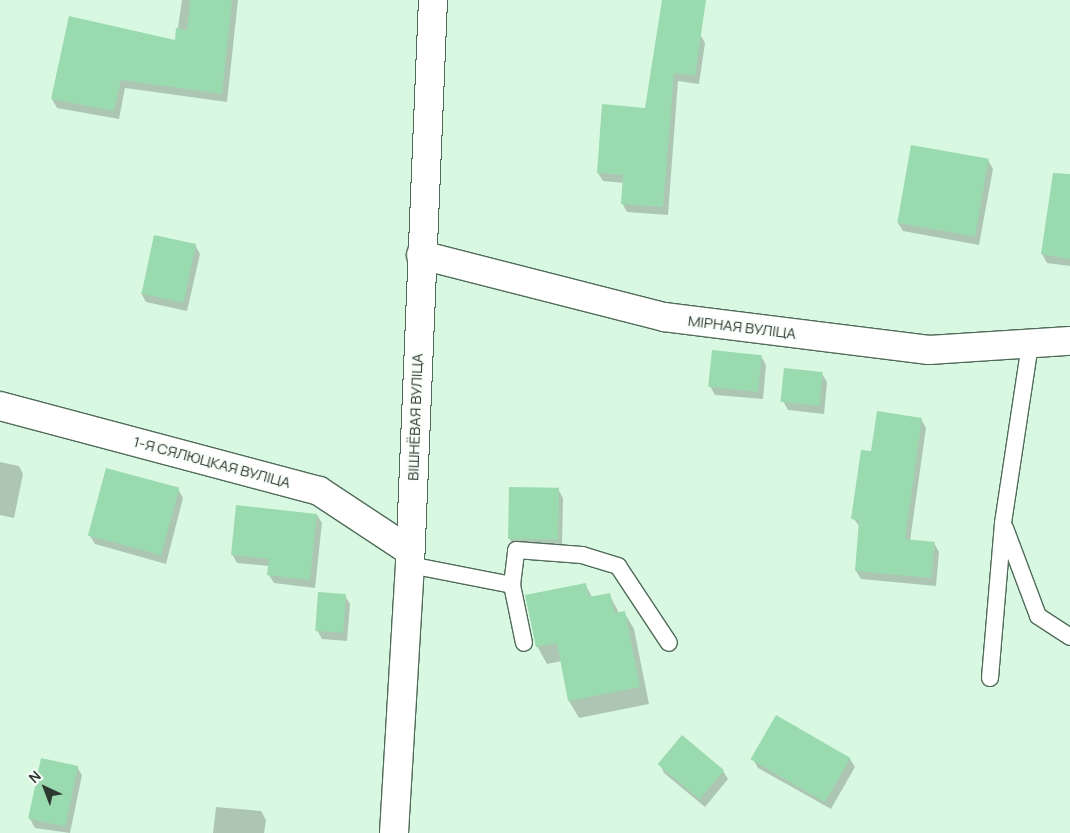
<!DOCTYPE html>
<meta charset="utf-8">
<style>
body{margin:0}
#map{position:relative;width:1070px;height:833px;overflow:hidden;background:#d9f8e2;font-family:Manrope,sans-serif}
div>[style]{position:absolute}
.shadow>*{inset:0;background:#0003}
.building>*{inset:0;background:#9adaaf;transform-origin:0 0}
.roads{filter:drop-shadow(1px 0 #506b58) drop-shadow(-1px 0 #506b58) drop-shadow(0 1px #506b58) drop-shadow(0 -1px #506b58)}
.lane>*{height:16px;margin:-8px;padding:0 8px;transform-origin:8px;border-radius:8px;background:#fff}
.street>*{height:28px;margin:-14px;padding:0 14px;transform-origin:14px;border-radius:14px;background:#fff}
span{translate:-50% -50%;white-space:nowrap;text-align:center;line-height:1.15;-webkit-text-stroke:4px #f8fef9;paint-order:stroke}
.street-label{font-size:15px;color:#2d3830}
.north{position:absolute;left:20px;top:763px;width:50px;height:50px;-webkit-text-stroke:4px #f8fef9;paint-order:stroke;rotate:317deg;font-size:14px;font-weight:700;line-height:20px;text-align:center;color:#2d3830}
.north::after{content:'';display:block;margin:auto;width:18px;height:22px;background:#2d3830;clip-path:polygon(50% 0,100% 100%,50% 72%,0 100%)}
</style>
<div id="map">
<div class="shadow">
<div style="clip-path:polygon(182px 0,238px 0,227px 102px,125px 88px,119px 119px,57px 108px,52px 99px,176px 41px)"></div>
<div style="clip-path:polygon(700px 34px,705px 43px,699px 84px,678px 81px,668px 215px,627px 212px,622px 203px,624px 183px,603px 181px,598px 173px)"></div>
<div style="clip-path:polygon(988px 160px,993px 169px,979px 245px,903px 231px,898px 223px)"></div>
<div style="clip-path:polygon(1070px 215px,1070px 266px,1047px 263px,1042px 254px)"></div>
<div style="clip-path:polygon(195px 245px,200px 254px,187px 311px,146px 302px,141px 293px)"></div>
<div style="clip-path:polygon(761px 356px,766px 365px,763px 399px,715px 395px,710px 386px)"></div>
<div style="clip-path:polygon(822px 374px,827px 382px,824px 414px,788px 410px,783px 401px)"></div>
<div style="clip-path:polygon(921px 419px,926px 428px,910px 541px,934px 543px,939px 552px,936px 586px,861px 579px,856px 571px,860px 527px,853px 518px,872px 453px)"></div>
<div style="clip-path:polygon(0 462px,19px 466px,23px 474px,14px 518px,0 515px)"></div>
<div style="clip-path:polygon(178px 489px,183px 498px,166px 564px,95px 544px,90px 536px)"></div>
<div style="clip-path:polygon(558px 489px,563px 498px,562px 548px,514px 547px,509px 538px)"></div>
<div style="clip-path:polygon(317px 515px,322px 523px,315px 588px,274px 583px,269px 575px,269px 566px,237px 563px,232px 554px)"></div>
<div style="clip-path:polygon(585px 584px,592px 597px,609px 594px,619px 613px,624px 612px,634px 629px,649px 704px,579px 718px,569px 701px,562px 661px,547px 664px,537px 646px)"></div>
<div style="clip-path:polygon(345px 596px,350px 604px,347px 641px,322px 639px,317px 630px)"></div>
<div style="clip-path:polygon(682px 737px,723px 771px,728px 779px,705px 807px,664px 773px,660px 764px)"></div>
<div style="clip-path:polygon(753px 759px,850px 759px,855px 767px,831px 809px,758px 768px)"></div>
<div style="clip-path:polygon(77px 767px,82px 775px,70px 833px,35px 828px,30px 819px)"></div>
<div style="clip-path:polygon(216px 807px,261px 811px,266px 820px,264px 833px,213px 833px)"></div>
</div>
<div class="building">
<div style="clip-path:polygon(190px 0,232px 0,222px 94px,121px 80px,114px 111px,51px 99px,69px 16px,175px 40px,176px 28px,187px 30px)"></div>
<div style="clip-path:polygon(662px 0,706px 0,695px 76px,674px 73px,663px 207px,621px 204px,623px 175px,597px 173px,602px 104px,645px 108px)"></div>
<div style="left:911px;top:145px;width:79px;height:79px;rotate:10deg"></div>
<div style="clip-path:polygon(1053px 173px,1070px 174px,1070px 259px,1041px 254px)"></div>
<div style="left:154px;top:235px;width:43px;height:60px;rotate:12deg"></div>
<div style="left:712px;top:350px;width:50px;height:37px;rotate:6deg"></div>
<div style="left:784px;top:368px;width:39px;height:34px;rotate:6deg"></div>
<div style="clip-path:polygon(877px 411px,922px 418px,905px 539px,935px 542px,931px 578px,855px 571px,859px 520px,851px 519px,861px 450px,871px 451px)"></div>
<div style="left:106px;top:468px;width:76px;height:70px;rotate:15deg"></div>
<div style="left:509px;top:487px;width:50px;height:52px;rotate:1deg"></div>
<div style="clip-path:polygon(236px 505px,317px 514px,310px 580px,267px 575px,269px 559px,231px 555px)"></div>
<div style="clip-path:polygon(586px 583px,589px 597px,610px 593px,614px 613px,625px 611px,640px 687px,568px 701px,557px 643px,536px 647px,525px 595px)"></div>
<div style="left:318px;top:592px;width:28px;height:39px;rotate:4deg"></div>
<div style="left:776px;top:715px;width:86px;height:51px;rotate:30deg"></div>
<div style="left:682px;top:735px;width:55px;height:38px;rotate:40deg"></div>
<div style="left:41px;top:758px;width:38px;height:62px;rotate:12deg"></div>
</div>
<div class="roads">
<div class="lane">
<div style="left:1005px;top:528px;width:94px;rotate:69.4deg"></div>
<div style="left:1038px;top:616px;width:38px;rotate:33deg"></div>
<div style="left:410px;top:565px;width:104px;rotate:11.1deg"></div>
<div style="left:512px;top:585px;width:59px;rotate:78.3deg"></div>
<div style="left:512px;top:585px;width:35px;rotate:-83deg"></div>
<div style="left:516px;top:550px;width:66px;rotate:4.3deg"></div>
<div style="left:582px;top:555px;width:38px;rotate:17deg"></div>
<div style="left:618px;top:566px;width:92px;rotate:56.5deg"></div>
<div style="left:990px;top:678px;width:156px;rotate:-85.2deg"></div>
<div style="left:1003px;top:523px;width:181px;rotate:-81.4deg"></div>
</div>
<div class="street">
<div style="left:421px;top:255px;width:251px;rotate:14.3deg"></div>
<div style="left:664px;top:317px;width:267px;rotate:7.1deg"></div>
<div style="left:929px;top:350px;width:141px;rotate:-3.7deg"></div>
<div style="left:0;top:406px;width:330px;rotate:14.9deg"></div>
<div style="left:319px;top:491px;width:109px;rotate:33.4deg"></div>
<div style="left:394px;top:833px;width:268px;rotate:-86.6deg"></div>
<div style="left:410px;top:565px;width:565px;rotate:-87.67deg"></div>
</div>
</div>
<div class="street-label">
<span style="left:742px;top:327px;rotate:7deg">МІРНАЯ ВУЛІЦА</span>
<span style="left:415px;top:417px;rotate:-88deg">ВІШНЁВАЯ ВУЛІЦА</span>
<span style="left:212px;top:462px;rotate:15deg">1-Я СЯЛЮЦКАЯ ВУЛІЦА</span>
</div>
<div class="north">N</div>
</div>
